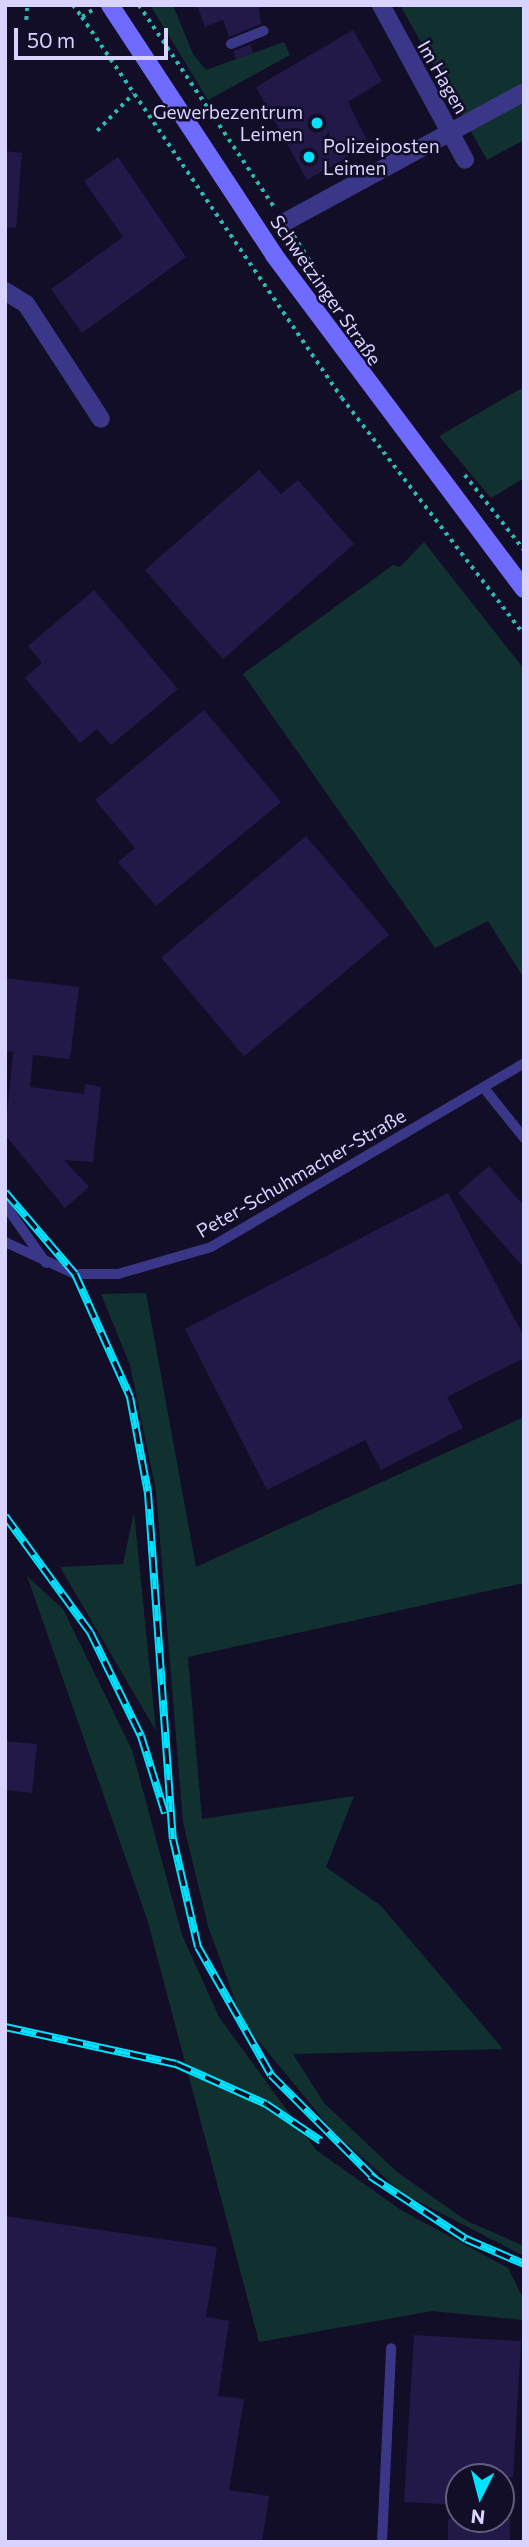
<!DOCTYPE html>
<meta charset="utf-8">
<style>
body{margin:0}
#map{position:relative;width:529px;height:2547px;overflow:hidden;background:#120e27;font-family:Commissioner,sans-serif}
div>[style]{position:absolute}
.green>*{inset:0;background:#113130}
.building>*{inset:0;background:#231949;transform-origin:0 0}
.path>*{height:3.5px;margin-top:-1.75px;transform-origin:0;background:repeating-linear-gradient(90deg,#29bdb6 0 3.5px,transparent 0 8.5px)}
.lane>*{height:10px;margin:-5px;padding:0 5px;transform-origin:5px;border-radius:5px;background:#3b3788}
.street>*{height:18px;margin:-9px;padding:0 9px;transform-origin:9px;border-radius:9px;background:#3b3788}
.secondary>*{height:18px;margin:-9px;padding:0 9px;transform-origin:9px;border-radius:9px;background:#706bff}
.rail>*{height:8px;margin-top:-4px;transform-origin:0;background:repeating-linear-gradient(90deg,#120e27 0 16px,#00e3ff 0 32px);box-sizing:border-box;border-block:2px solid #00e3ff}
.dots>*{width:19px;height:19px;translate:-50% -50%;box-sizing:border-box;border:4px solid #120e27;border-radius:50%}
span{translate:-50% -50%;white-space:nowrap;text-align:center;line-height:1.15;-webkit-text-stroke:5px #120e27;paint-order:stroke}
.street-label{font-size:19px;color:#d9d4ff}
.poi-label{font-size:19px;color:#d9d4ff}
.right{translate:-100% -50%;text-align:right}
.left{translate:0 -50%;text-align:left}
.frame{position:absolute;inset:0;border:7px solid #d9d4ff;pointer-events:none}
.north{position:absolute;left:445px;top:2463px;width:70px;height:70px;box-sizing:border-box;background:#120e27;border:2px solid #625d7d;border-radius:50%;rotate:186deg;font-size:19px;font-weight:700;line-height:28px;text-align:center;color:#d9d4ff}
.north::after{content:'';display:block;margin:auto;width:24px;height:32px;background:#00e3ff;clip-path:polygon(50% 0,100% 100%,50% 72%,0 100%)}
.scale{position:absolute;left:14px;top:28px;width:154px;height:32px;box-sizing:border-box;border:4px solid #d9d4ff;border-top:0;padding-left:9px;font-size:21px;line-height:24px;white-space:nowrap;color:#d9d4ff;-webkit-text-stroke:5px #120e27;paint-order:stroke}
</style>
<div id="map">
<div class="green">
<div style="clip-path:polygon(150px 5px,173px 5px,193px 54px,206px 70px,284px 42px,290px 55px,208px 100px)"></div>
<div style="clip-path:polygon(400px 5px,524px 5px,524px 140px,487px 160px)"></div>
<div style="clip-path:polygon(524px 387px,524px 478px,491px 498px,439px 436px)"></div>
<div style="clip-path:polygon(424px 542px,524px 669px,524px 978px,488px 921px,435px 948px,243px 674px,393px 565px,400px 567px)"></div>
<div style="clip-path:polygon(146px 1293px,196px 1567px,524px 1417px,524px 1583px,188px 1657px,202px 1819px,354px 1796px,326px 1867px,381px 1906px,503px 2049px,293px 2054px,324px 2103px,397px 2172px,467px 2221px,524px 2246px,524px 2256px,402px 2193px,332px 2130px,243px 2022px,208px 1926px,183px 1822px,156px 1491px,130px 1365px,101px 1294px)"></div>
<div style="clip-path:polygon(134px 1512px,156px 1731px,60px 1567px,123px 1564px)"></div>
<div style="clip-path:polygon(27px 1576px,63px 1609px,132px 1750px,182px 1935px,219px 2017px,316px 2150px,401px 2210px,508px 2268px,524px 2300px,524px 2320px,432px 2311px,259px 2342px,148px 1922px)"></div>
</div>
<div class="building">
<div style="clip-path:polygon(197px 5px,258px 5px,261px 24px,229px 37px,223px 20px,205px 27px)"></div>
<div style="clip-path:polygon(353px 30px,382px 81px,348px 102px,369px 145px,307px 180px,256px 87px)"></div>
<div style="clip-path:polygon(266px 38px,250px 45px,253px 53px,236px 59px,234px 51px)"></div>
<div style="clip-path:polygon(5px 151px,22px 153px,16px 228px,5px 227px)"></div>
<div style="clip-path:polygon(118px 157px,186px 257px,82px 333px,51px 289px,123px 237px,84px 181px)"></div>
<div style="clip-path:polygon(259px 470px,281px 494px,298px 480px,354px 544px,223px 659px,145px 570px)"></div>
<div style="clip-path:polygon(94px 590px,178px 689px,111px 745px,97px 729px,80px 743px,25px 678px,42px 663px,28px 646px)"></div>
<div style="clip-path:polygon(204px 710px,281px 802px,156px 906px,118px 862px,135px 848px,95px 800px)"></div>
<div style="left:306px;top:836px;width:129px;height:189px;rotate:50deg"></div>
<div style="clip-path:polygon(5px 978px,79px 987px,70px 1059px,33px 1055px,30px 1087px,84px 1094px,85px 1084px,101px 1087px,93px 1162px,64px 1160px,89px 1187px,65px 1208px,5px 1135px,13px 1052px,5px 1051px)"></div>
<div style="clip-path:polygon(489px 1166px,524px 1206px,524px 1268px,458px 1193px)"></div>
<div style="clip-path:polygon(448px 1193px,524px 1337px,524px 1358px,447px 1397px,463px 1428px,381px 1470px,365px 1440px,267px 1490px,185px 1329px)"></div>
<div style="clip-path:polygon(5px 1741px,37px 1744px,32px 1793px,5px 1790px)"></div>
<div style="clip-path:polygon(5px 2216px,217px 2247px,206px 2317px,229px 2321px,218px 2396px,244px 2399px,229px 2490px,269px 2496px,262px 2542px,5px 2542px)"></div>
<div style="clip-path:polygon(414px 2335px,521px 2341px,513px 2477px,459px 2477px,459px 2505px,404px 2502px)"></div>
<div style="left:448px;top:2519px;width:62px;height:23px"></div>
</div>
<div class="path">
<div style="left:73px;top:5px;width:15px;rotate:53deg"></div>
<div style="left:82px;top:17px;width:14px;rotate:-34deg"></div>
<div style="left:139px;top:5px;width:243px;rotate:56.2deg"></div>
<div style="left:82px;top:17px;width:461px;rotate:55.7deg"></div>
<div style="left:342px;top:398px;width:298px;rotate:52.4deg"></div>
<div style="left:26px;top:20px;width:15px;rotate:-86deg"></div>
<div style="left:97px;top:131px;width:52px;rotate:-45.8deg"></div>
<div style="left:294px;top:236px;width:84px;rotate:57.6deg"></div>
<div style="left:465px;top:475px;width:95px;rotate:51.8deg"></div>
</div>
<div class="lane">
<div style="left:231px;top:44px;width:35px;rotate:-22deg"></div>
<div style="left:484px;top:1088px;width:64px;rotate:51.3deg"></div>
<div style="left:5px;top:1205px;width:71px;rotate:54.7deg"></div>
<div style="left:5px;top:1242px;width:77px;rotate:24.6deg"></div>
<div style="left:75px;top:1274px;width:43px"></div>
<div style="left:118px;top:1274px;width:97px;rotate:-16.2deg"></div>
<div style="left:211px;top:1247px;width:363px;rotate:-30.4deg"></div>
<div style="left:382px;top:2542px;width:194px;rotate:-87.3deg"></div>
</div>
<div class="street">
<div style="left:381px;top:5px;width:176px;rotate:61.5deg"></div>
<div style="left:285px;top:222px;width:272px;rotate:-28.5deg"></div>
<div style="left:5px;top:291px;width:25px;rotate:32deg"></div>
<div style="left:26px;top:304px;width:137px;rotate:56.9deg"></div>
</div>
<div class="secondary">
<div style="left:110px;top:5px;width:299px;rotate:56.7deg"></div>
<div style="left:274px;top:255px;width:417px;rotate:53.2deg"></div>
</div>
<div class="rail">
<div style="left:5px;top:1192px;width:108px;rotate:49.5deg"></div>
<div style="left:75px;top:1274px;width:135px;rotate:65.9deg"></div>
<div style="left:130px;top:1397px;width:98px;rotate:79.4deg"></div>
<div style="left:148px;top:1493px;width:347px;rotate:85.9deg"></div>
<div style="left:173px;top:1839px;width:111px;rotate:77deg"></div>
<div style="left:198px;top:1947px;width:147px;rotate:60.3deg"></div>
<div style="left:271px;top:2075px;width:151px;rotate:45deg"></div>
<div style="left:5px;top:1516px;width:144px;rotate:53.8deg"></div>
<div style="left:90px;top:1632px;width:116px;rotate:63.9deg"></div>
<div style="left:141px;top:1736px;width:81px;rotate:72.7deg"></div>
<div style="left:5px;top:2027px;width:175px;rotate:12.2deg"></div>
<div style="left:176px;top:2064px;width:98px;rotate:24deg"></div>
<div style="left:266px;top:2104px;width:66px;rotate:33.9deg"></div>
<div style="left:370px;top:2176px;width:115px;rotate:33.3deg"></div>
<div style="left:466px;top:2239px;width:63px;rotate:23.3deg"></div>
</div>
<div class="dots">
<div style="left:317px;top:123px;background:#00e3ff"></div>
<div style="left:309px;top:157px;background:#00e3ff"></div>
</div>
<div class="street-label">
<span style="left:443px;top:77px;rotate:60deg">Im Hagen</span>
<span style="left:326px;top:290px;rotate:55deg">Schwetzinger Straße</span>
<span style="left:301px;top:1173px;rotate:-30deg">Peter-Schuhmacher-Straße</span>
</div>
<div class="poi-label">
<span class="right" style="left:303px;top:123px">Gewerbezentrum<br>Leimen</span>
<span class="left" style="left:323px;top:157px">Polizeiposten<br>Leimen</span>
</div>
<div class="frame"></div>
<div class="north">N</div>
<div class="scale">50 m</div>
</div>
